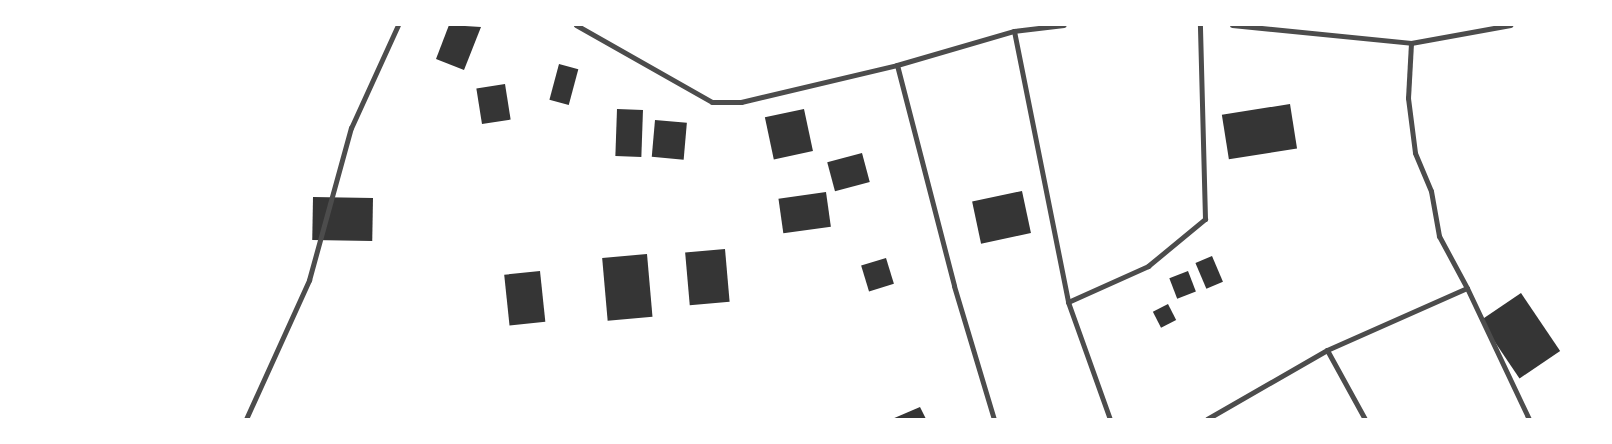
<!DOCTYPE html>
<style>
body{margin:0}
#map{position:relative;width:1612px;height:444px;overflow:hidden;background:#fff;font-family:"Archivo Narrow",sans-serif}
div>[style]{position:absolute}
.building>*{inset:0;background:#353535;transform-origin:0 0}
.minor>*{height:5px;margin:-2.5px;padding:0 2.5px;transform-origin:2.5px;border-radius:2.5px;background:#4c4c4c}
span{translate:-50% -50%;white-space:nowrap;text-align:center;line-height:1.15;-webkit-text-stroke:5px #fff;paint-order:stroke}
.frame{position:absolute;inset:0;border:26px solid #fff;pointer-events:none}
</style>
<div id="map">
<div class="building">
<div style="clip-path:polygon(449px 25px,481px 27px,464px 70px,436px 59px)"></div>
<div style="left:559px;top:64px;width:20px;height:37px;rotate:15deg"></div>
<div style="left:505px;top:84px;width:36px;height:29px;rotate:81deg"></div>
<div style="left:1290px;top:104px;width:45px;height:69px;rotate:81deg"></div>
<div style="left:617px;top:109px;width:26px;height:47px;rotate:2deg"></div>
<div style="left:804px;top:109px;width:43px;height:40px;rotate:78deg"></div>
<div style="left:655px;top:120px;width:32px;height:37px;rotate:5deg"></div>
<div style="left:862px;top:153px;width:30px;height:36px;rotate:75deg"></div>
<div style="left:1022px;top:191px;width:43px;height:51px;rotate:78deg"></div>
<div style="left:826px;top:192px;width:35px;height:48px;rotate:82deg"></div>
<div style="left:313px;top:197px;width:60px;height:43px;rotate:1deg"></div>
<div style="left:725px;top:249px;width:53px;height:40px;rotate:85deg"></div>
<div style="left:647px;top:254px;width:63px;height:45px;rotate:85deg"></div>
<div style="left:1212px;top:256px;width:28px;height:18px;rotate:67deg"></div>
<div style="left:886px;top:258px;width:27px;height:26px;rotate:73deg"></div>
<div style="left:540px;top:271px;width:51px;height:36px;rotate:84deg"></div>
<div style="left:1188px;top:271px;width:22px;height:20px;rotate:69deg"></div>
<div style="left:1521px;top:293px;width:70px;height:49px;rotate:56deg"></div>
<div style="left:1168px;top:304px;width:18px;height:17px;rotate:63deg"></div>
<div style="clip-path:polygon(920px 407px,926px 419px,892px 419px)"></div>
</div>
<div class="minor">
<div style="left:576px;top:25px;width:156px;rotate:29.5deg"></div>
<div style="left:712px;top:102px;width:29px"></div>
<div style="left:741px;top:102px;width:160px;rotate:-13.3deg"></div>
<div style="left:897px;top:65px;width:122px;rotate:-16.2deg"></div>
<div style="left:1014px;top:31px;width:50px;rotate:-6.8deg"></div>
<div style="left:1232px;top:25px;width:180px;rotate:5.7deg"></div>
<div style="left:1411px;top:43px;width:101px;rotate:-10.3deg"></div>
<div style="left:1014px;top:31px;width:276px;rotate:78.7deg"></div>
<div style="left:1068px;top:302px;width:124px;rotate:70.3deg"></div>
<div style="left:1411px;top:43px;width:55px;rotate:93.1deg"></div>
<div style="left:1408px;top:98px;width:55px;rotate:82.7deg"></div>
<div style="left:1415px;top:153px;width:41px;rotate:67.2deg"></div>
<div style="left:1431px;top:191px;width:46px;rotate:79.9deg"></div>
<div style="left:1439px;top:236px;width:59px;rotate:61.7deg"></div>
<div style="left:1467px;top:288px;width:145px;rotate:64.7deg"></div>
<div style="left:897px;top:65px;width:228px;rotate:75.5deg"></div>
<div style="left:954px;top:286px;width:139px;rotate:73.3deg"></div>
<div style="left:1068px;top:302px;width:88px;rotate:-24.2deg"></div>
<div style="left:1148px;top:266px;width:74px;rotate:-39.5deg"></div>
<div style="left:1205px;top:219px;width:194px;rotate:-91.5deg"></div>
<div style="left:1327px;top:350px;width:79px;rotate:61.2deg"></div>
<div style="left:246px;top:419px;width:153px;rotate:-65.6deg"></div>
<div style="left:309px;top:280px;width:158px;rotate:-74.6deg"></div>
<div style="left:351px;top:128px;width:113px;rotate:-65.5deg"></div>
<div style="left:1207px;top:419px;width:138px;rotate:-29.9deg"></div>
<div style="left:1327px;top:350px;width:153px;rotate:-23.9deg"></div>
</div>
<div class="frame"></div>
</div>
